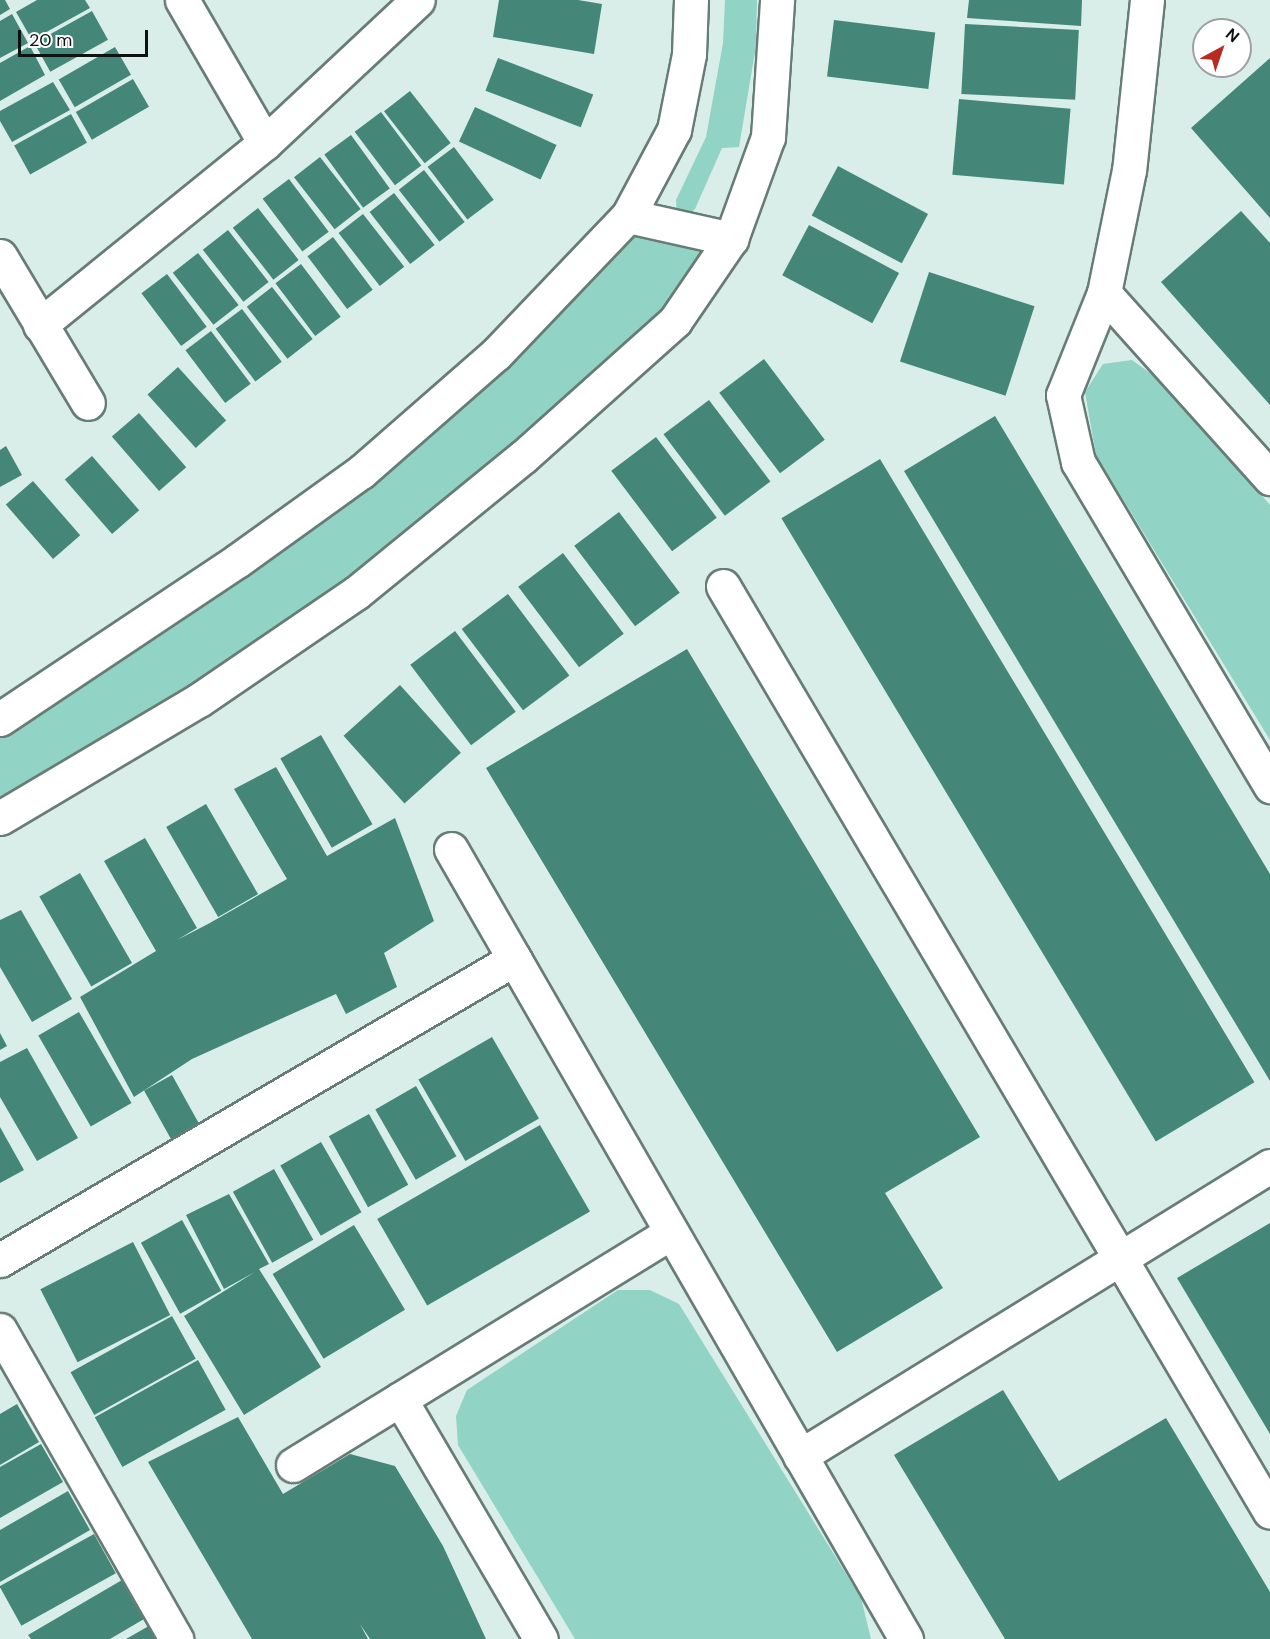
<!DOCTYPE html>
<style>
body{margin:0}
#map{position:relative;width:1270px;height:1639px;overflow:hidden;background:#d9eee9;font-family:"DM Sans",sans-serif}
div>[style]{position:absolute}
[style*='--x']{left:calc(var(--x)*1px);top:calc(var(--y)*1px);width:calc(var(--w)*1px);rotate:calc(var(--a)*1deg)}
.green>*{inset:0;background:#91d3c4}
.building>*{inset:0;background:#448779;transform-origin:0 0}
.roads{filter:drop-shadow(2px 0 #687c77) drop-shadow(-2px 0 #687c77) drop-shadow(0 2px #687c77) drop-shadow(0 -2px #687c77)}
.minor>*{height:33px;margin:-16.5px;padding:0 16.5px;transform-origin:16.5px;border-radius:16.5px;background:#fff}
.tertiary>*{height:33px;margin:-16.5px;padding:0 16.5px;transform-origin:16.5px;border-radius:16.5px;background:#fff}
span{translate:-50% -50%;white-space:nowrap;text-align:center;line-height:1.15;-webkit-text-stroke:5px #fff;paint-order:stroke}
.north{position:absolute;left:1192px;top:18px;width:60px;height:60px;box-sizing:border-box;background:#fff;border:2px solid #9ea1a0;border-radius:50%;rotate:40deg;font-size:16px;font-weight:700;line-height:24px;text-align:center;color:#0c1311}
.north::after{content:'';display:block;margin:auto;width:21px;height:27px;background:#b92b21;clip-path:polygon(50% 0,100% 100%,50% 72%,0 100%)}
.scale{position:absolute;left:18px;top:30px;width:130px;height:27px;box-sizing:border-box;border:3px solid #0c1311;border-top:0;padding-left:8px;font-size:18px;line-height:21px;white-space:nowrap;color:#0c1311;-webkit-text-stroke:4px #fff;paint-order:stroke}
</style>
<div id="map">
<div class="green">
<div style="clip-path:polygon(725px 0,757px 0,756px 46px,739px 147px,722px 148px,695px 209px,685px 218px,677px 217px,676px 200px,706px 137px,723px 43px)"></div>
<div style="clip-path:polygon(628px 216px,731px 239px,675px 321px,474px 497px,0 818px,0 719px,361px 472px)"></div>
<div style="clip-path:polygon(1132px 360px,1164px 383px,1270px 505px,1270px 740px,1096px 455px,1085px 392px,1103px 364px)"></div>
<div style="clip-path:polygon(618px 1290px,650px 1290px,679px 1304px,861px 1598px,871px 1639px,575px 1639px,458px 1445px,456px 1416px,467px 1390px)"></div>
</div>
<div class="building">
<div style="clip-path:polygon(0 0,5px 0,10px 9px,0 15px)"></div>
<div style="clip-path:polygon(37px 0,85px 0,90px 8px,32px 40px,16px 12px)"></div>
<div style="clip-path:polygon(499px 0,578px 0,602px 4px,594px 54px,493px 37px)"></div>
<div style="clip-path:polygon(969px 0,1082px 0,1081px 26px,967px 18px)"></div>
<div style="left:92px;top:11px;width:33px;height:66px;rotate:61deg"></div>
<div style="clip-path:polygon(12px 14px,28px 43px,0 58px,0 21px)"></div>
<div style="left:834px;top:20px;width:102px;height:57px;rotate:7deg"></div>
<div style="left:965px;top:24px;width:114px;height:70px;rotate:3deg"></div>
<div style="clip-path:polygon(30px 46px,45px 75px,0 101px,0 63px)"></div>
<div style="left:115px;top:47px;width:32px;height:65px;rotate:60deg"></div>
<div style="left:498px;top:58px;width:102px;height:35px;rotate:21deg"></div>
<div style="clip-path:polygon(1270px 58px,1270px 218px,1191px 128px)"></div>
<div style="left:133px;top:79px;width:32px;height:66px;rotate:60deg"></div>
<div style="clip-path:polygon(53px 82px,70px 110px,12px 142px,0 121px,0 111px)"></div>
<div style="left:410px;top:91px;width:66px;height:33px;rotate:52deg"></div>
<div style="left:959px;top:99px;width:112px;height:76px;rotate:5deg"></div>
<div style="left:475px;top:107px;width:90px;height:38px;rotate:25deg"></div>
<div style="left:381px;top:112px;width:67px;height:33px;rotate:53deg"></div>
<div style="left:71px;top:114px;width:33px;height:65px;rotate:61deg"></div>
<div style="left:351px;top:135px;width:66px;height:33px;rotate:54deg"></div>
<div style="left:454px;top:147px;width:66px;height:33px;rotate:53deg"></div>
<div style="left:320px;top:157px;width:66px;height:33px;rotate:52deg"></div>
<div style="left:838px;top:166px;width:102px;height:56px;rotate:28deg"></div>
<div style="left:424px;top:170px;width:66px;height:32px;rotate:52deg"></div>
<div style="left:289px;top:179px;width:66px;height:33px;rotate:53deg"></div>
<div style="left:394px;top:193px;width:66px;height:31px;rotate:52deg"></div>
<div style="left:258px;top:208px;width:66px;height:32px;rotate:52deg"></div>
<div style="clip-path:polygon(1241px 211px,1270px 243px,1270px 405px,1161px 282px)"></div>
<div style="left:363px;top:214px;width:67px;height:31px;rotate:52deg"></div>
<div style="left:809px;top:225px;width:102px;height:57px;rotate:28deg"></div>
<div style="left:228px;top:230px;width:66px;height:32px;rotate:52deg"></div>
<div style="left:333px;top:237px;width:66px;height:32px;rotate:53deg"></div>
<div style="left:198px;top:253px;width:66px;height:32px;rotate:52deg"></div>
<div style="left:301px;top:264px;width:66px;height:32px;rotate:53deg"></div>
<div style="left:929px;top:272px;width:111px;height:94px;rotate:18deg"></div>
<div style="left:167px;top:274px;width:66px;height:32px;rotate:53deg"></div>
<div style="left:272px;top:287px;width:66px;height:32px;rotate:52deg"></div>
<div style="left:242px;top:309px;width:66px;height:33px;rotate:53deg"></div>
<div style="left:211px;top:331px;width:66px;height:32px;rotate:53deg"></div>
<div style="left:764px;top:359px;width:101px;height:56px;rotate:53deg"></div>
<div style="left:178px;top:367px;width:72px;height:41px;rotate:48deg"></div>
<div style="left:709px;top:400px;width:102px;height:57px;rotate:53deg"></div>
<div style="left:139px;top:413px;width:72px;height:36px;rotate:49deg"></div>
<div style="clip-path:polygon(995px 416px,1270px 874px,1270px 1081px,904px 471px)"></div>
<div style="left:656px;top:437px;width:101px;height:56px;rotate:53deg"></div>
<div style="clip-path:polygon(6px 446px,22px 475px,0 487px,0 450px)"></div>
<div style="left:92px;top:456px;width:72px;height:36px;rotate:49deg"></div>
<div style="left:880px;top:459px;width:727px;height:115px;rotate:59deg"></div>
<div style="left:33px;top:481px;width:72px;height:36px;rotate:49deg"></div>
<div style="left:619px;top:512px;width:101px;height:56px;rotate:53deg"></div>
<div style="left:563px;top:553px;width:101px;height:56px;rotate:53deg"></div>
<div style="left:508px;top:594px;width:102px;height:58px;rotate:53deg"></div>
<div style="left:455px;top:631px;width:101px;height:56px;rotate:53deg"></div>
<div style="clip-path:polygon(687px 649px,980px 1137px,885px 1193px,943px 1288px,837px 1352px,486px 768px)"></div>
<div style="left:400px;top:685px;width:91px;height:76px;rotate:48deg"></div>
<div style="left:321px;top:735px;width:103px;height:47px;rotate:60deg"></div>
<div style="clip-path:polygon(276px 767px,327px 856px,395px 818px,434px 921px,384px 953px,397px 987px,346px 1014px,336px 994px,192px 1059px,134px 1097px,80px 997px,156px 951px,104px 861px,145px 838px,197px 928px,177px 940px,208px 924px,287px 879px,234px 789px)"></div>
<div style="left:206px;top:804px;width:104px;height:46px;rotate:60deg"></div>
<div style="left:80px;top:873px;width:104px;height:47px;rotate:60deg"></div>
<div style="clip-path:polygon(21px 910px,72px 999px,32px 1022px,0 967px,0 920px)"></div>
<div style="left:79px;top:1012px;width:105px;height:47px;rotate:60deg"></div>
<div style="clip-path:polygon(0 1033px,7px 1046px,0 1050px)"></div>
<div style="left:492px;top:1037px;width:94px;height:85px;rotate:60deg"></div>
<div style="clip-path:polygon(27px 1048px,78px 1138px,37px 1161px,0 1097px,0 1062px)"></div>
<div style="left:172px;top:1075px;width:65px;height:32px;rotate:61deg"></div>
<div style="left:416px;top:1086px;width:81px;height:47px;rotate:60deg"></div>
<div style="left:369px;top:1114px;width:81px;height:46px;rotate:61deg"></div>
<div style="left:540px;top:1125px;width:100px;height:188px;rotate:60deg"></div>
<div style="clip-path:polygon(0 1127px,24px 1170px,0 1183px)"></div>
<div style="left:321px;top:1142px;width:81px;height:47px;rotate:60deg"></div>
<div style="left:274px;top:1169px;width:81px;height:47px;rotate:61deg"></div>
<div style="clip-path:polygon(229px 1194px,269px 1264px,259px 1269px,321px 1367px,244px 1415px,184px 1316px,255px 1272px,224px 1289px,186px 1215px)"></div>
<div style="left:182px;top:1220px;width:81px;height:47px;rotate:61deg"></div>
<div style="clip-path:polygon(1270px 1223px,1270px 1434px,1177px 1278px)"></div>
<div style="left:354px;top:1225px;width:99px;height:95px;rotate:59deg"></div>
<div style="left:133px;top:1242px;width:82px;height:104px;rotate:63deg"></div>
<div style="left:172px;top:1316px;width:49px;height:116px;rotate:61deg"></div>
<div style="left:198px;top:1360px;width:57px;height:118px;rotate:61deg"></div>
<div style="clip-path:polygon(1003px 1390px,1059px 1481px,1166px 1418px,1270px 1592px,1270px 1639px,1005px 1639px,894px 1455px)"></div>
<div style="clip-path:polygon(17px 1404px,39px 1442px,0 1465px,0 1414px)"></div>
<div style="clip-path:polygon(238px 1417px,283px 1494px,350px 1454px,395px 1466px,443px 1546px,486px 1639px,370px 1639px,360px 1624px,368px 1639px,252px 1639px,148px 1462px)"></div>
<div style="clip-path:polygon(41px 1444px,63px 1482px,0 1518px,0 1467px)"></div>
<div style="clip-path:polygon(68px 1491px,90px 1530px,0 1582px,0 1530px)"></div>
<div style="left:94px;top:1534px;width:45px;height:108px;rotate:61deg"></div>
<div style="clip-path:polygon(122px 1580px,144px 1619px,110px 1639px,31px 1639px,28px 1635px)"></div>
<div style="clip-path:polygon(154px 1623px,164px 1639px,126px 1639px)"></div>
</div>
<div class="roads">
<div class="minor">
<div style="--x:182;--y:0;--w:165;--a:59.9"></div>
<div style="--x:1147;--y:0;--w:171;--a:96"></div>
<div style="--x:1129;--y:170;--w:126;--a:101.5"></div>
<div style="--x:1104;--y:293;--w:110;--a:111.9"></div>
<div style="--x:1063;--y:395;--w:69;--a:77.4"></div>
<div style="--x:1078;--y:462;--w:377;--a:59.3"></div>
<div style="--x:0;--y:256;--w:171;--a:59.1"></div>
<div style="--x:1104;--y:293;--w:249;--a:48.1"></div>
<div style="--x:40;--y:325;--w:289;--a:-39"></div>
<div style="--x:265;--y:143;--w:209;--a:-43.1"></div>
<div style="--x:723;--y:586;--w:1075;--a:59.43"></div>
<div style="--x:451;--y:849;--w:912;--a:60.06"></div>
<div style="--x:0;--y:1260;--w:596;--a:-30.35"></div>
<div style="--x:0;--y:1330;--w:356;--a:60.3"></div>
<div style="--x:400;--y:1399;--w:278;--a:59.6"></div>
<div style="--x:800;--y:1456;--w:552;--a:-31.68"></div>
<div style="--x:293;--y:1465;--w:444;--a:-31.6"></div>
</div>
<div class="tertiary">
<div style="--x:628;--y:216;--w:106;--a:12.6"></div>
<div style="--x:0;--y:719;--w:285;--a:-33.7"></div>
<div style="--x:237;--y:561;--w:153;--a:-35.7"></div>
<div style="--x:361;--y:472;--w:179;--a:-41.2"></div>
<div style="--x:496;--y:354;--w:191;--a:-46.3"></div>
<div style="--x:628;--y:216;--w:98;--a:-61.9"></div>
<div style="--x:674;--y:130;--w:77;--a:-78.8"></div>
<div style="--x:689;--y:54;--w:54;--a:-87.9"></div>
<div style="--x:0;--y:818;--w:231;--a:-30.7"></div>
<div style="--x:199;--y:700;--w:190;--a:-34.3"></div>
<div style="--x:356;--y:593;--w:215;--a:-39.2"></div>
<div style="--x:523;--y:457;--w:204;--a:-41.8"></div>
<div style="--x:675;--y:321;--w:99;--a:-55.7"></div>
<div style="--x:731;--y:239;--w:109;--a:-70.1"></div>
<div style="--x:768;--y:137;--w:137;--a:-86.2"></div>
</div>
</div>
<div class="north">N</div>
<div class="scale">20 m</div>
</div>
